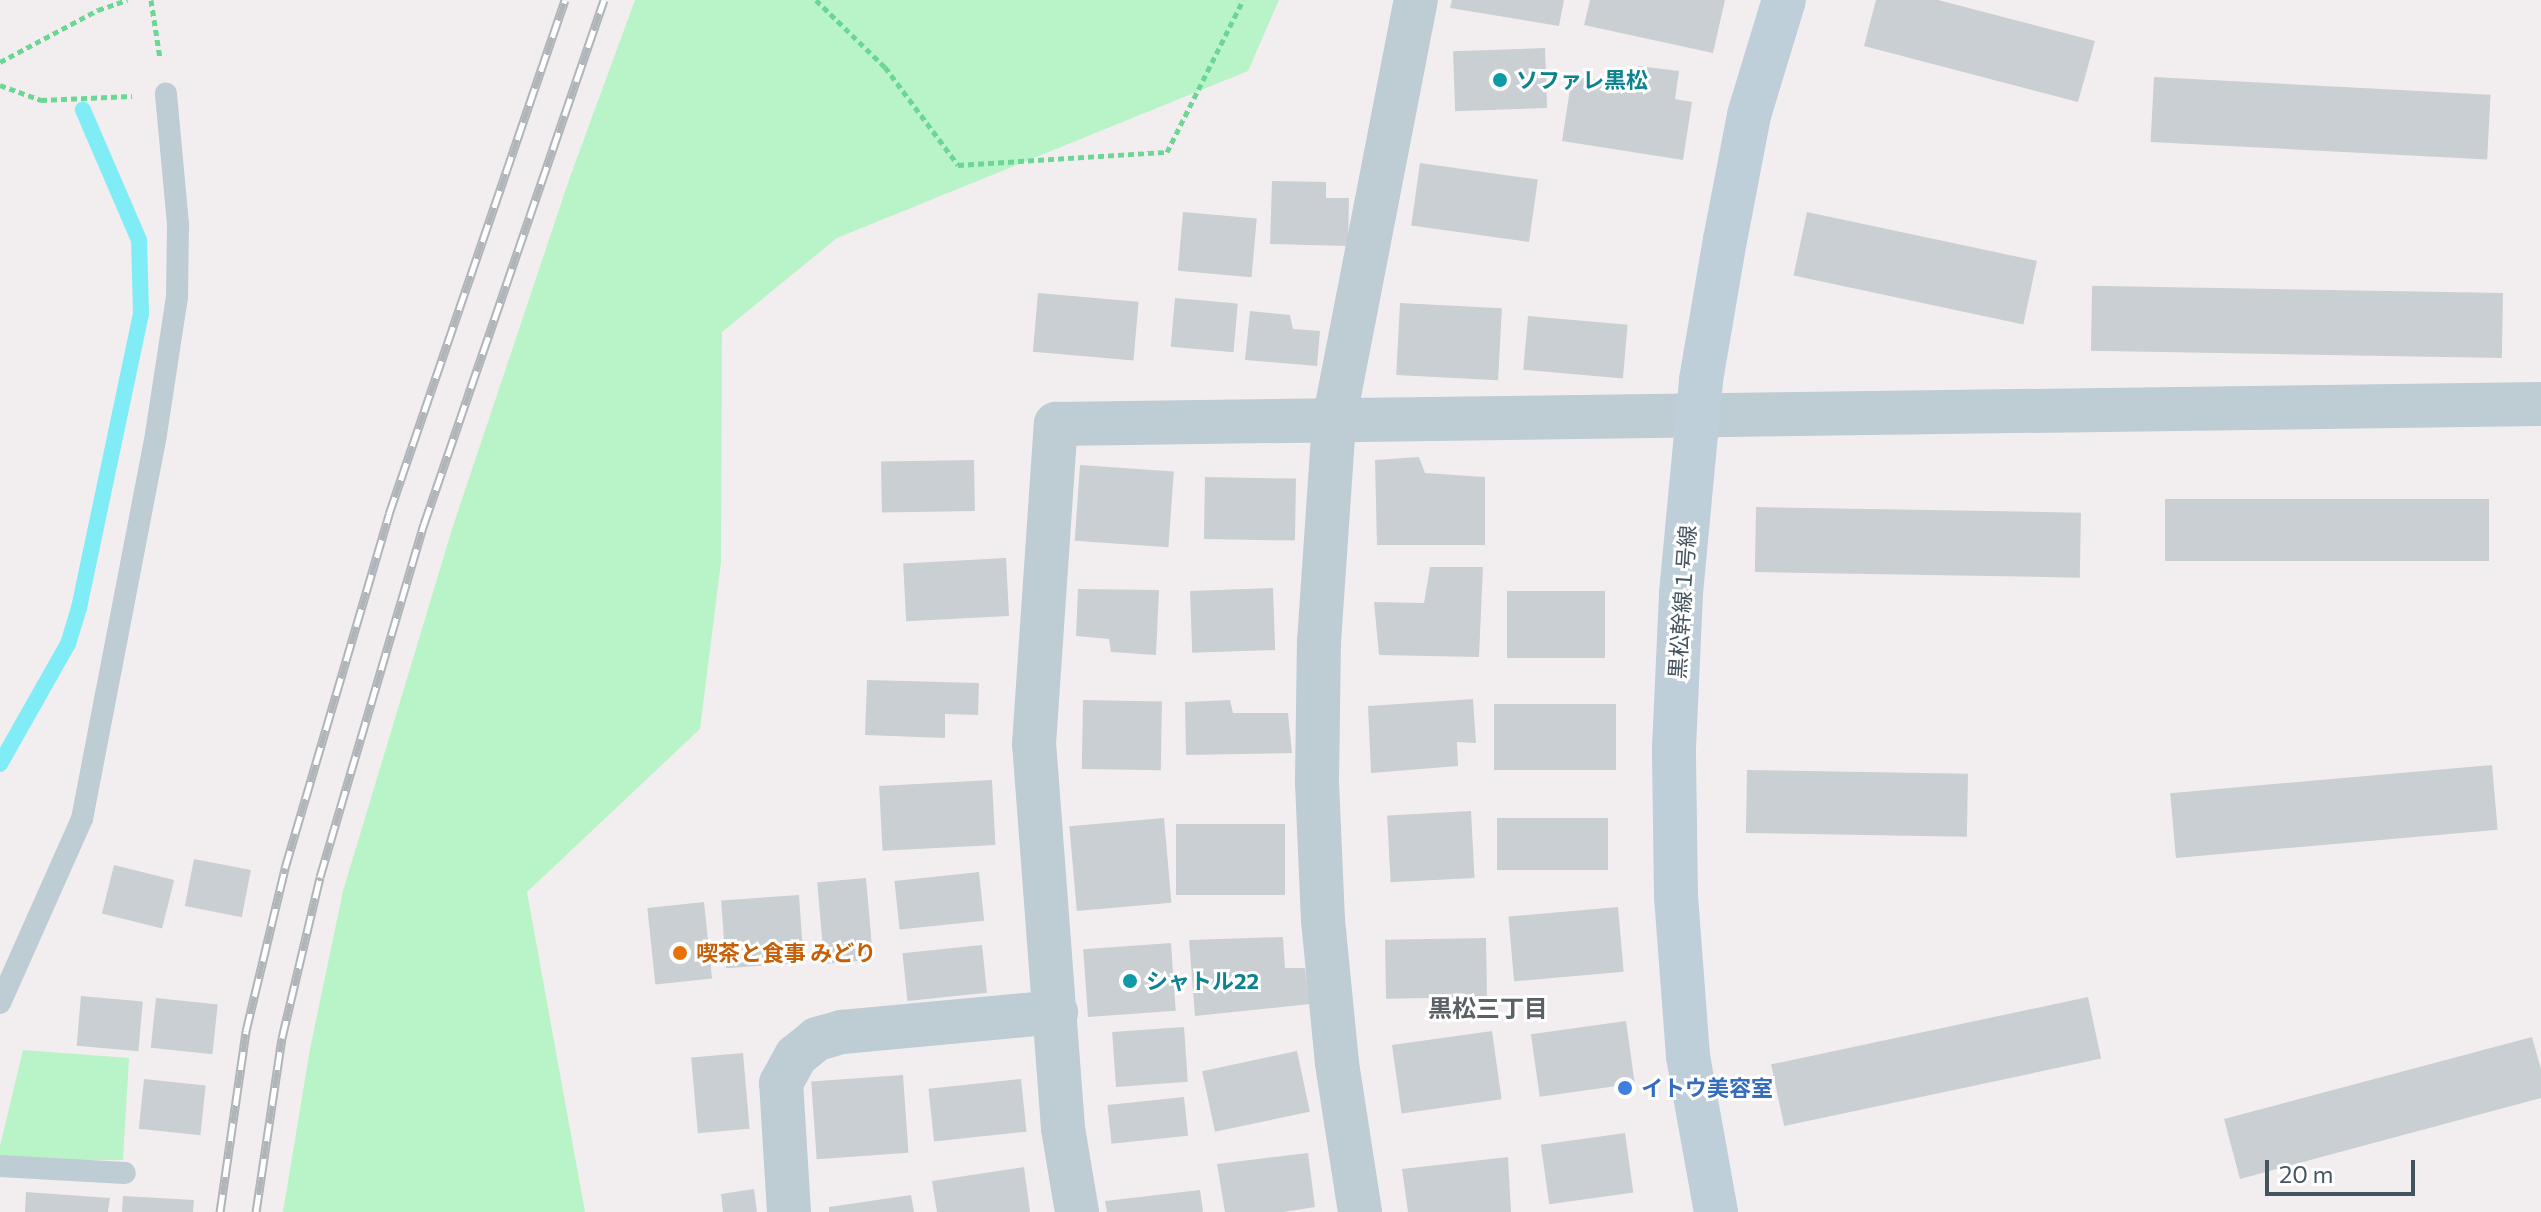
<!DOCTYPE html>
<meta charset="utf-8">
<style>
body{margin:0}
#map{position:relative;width:2541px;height:1212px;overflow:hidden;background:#f2eeef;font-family:Commissioner,"Noto Sans JP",sans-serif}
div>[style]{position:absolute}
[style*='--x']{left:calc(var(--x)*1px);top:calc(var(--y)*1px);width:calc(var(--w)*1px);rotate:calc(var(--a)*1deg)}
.green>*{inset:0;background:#b8f4c8}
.stream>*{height:16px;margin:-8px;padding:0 8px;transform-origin:8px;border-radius:8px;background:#80ecf6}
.building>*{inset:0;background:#cacfd4;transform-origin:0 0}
.path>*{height:5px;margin-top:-2.5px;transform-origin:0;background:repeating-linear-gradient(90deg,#6cd695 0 6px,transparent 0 10px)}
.lane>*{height:22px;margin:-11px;padding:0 11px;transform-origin:11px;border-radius:11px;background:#beccd3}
.street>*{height:44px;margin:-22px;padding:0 22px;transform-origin:22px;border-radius:22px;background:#beccd3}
.secondary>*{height:44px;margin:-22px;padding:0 22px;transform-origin:22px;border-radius:22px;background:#bfcfda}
.rail>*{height:9px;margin-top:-4.5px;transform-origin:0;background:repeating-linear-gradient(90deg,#fff 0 18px,#b0b5ba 0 36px);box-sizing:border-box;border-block:2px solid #b0b5ba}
.dots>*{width:22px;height:22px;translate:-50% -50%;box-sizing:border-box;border:4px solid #fff;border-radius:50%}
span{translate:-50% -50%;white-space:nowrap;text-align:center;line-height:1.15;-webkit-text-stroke:6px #fff;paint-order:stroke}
.culture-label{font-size:22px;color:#0d838f;font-weight:700}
.left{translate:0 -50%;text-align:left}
.street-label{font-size:22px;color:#45555f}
.food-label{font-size:22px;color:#c56008;font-weight:700}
.shop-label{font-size:22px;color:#366cbe;font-weight:700}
.neighbourhood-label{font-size:24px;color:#5a6065;font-weight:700}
.scale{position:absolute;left:2265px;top:1160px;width:150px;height:36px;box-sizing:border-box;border:4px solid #45555f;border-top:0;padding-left:10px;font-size:24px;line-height:28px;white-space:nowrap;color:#45555f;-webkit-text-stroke:6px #fff;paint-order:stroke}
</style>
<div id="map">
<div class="green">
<div style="clip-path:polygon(635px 0,1279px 0,1248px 71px,837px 238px,722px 332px,721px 562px,700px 729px,527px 892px,585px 1212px,283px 1212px,310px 1049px,343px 891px,452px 529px,570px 177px)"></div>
<div style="clip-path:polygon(23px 1050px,129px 1058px,123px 1160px,0 1160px,0 1146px)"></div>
</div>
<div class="stream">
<div style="--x:0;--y:764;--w:138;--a:-60.5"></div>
<div style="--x:68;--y:644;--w:38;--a:-73"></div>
<div style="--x:79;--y:608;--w:300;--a:-78.1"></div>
<div style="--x:141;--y:314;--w:74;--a:-91.5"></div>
<div style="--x:139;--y:240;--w:142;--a:-113.3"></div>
</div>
<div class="building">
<div style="clip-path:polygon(1452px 0,1564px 0,1559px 26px,1450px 8px)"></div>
<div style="clip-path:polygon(1590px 0,1725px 0,1713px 53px,1584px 25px)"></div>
<div style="clip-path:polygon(1876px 0,1938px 0,2095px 41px,2078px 102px,1864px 46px)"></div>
<div style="left:1545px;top:48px;width:60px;height:92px;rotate:88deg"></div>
<div style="clip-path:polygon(1638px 66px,1679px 71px,1675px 99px,1692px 102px,1683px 160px,1562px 141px,1572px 76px,1635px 86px)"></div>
<div style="left:2154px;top:77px;width:337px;height:65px;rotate:3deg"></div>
<div style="left:1420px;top:163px;width:119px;height:63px;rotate:8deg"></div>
<div style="clip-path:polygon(1272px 181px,1326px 182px,1326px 198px,1349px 198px,1348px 246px,1270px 244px)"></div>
<div style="left:1183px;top:212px;width:74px;height:59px;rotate:5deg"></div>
<div style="left:1807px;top:212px;width:235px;height:65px;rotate:12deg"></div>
<div style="left:1038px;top:293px;width:101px;height:59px;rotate:5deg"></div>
<div style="left:2503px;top:293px;width:65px;height:411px;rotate:91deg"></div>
<div style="left:1175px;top:298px;width:63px;height:49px;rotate:5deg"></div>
<div style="left:1400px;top:303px;width:102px;height:72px;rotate:3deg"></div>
<div style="clip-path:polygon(1250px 311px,1290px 315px,1293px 329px,1320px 331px,1317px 366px,1245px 360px)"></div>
<div style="left:1528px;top:316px;width:100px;height:54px;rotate:5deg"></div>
<div style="clip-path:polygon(1419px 457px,1425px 473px,1485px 477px,1485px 545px,1377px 545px,1375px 460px)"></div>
<div style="left:974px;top:460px;width:51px;height:93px;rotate:89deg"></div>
<div style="left:1080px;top:465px;width:94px;height:76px;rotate:4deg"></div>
<div style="left:1205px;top:477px;width:91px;height:62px;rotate:1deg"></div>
<div style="left:2165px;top:499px;width:324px;height:62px"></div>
<div style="left:1756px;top:507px;width:325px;height:65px;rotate:1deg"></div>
<div style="left:1006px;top:558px;width:58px;height:103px;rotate:87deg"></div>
<div style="clip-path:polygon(1430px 567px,1483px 567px,1479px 657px,1379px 655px,1374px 602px,1424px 603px)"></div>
<div style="left:1273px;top:588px;width:62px;height:83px;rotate:88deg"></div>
<div style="clip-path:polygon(1078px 589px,1159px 590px,1156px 655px,1111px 652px,1109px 639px,1076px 636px)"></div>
<div style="left:1605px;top:591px;width:67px;height:98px;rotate:90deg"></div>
<div style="clip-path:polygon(867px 680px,979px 683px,978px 715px,945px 714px,945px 738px,865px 735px)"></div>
<div style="clip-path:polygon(1473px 699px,1476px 743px,1457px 742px,1458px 766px,1371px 773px,1368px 706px)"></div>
<div style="left:1083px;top:700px;width:79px;height:69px;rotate:1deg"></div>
<div style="clip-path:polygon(1230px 700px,1233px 713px,1288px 713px,1292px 753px,1186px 755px,1185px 702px)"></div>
<div style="left:1494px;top:704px;width:122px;height:66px"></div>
<div style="left:2492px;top:765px;width:65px;height:323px;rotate:85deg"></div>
<div style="left:1747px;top:770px;width:221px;height:63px;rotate:1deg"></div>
<div style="left:992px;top:780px;width:65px;height:113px;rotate:87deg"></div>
<div style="left:1471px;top:811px;width:67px;height:84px;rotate:87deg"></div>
<div style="left:1164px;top:818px;width:85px;height:95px;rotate:85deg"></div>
<div style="left:1608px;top:818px;width:52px;height:111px;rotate:90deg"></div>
<div style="left:1285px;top:824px;width:71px;height:109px;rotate:90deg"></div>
<div style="left:194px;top:859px;width:58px;height:48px;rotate:11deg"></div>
<div style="left:114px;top:865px;width:62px;height:50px;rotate:14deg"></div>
<div style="left:979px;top:872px;width:49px;height:85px;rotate:84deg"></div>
<div style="left:866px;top:878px;width:82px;height:49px;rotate:85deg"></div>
<div style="left:799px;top:895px;width:68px;height:78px;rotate:86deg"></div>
<div style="left:704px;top:902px;width:77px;height:57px;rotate:84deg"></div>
<div style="left:1618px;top:907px;width:65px;height:110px;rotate:85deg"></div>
<div style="clip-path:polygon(1283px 937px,1285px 968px,1305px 968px,1310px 1004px,1195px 1016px,1189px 940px)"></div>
<div style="left:1486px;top:938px;width:59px;height:101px;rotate:89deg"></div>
<div style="left:1171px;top:943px;width:68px;height:88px;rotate:86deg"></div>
<div style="left:982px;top:945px;width:48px;height:80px;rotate:84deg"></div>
<div style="left:81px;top:996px;width:62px;height:50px;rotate:5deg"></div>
<div style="left:2088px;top:997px;width:63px;height:324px;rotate:78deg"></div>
<div style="left:156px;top:998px;width:62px;height:50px;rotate:6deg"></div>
<div style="left:1626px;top:1021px;width:63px;height:96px;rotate:82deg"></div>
<div style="left:1184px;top:1027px;width:55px;height:72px;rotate:86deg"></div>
<div style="left:1492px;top:1031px;width:69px;height:101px;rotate:82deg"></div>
<div style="clip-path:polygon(2532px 1037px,2541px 1069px,2541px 1098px,2240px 1179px,2224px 1119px)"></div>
<div style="left:1297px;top:1051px;width:62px;height:97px;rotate:78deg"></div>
<div style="left:743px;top:1053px;width:76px;height:52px;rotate:85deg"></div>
<div style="left:903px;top:1075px;width:78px;height:92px;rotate:86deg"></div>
<div style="left:144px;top:1079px;width:62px;height:50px;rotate:6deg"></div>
<div style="left:1021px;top:1079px;width:53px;height:93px;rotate:84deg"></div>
<div style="left:1184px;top:1097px;width:39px;height:77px;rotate:84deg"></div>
<div style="left:1625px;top:1133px;width:60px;height:85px;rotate:82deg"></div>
<div style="clip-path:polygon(1308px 1153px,1315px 1207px,1284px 1212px,1225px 1212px,1217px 1164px)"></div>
<div style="clip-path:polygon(1508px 1157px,1511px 1212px,1408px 1212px,1402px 1169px)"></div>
<div style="clip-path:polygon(1024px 1167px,1030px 1212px,937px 1212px,932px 1181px)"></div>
<div style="clip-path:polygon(754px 1189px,757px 1212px,723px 1212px,721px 1194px)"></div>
<div style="clip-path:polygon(1200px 1190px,1203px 1212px,1107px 1212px,1105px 1201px)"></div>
<div style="clip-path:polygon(26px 1192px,110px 1198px,108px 1212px,25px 1212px)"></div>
<div style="clip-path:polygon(911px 1195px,914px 1212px,829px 1212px,829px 1207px)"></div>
<div style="clip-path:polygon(123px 1196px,194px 1200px,193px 1212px,122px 1212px)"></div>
</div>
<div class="path">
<div style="--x:151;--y:0;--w:59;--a:81.2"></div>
<div style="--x:816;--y:0;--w:96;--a:44.2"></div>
<div style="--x:885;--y:67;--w:122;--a:53.3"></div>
<div style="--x:958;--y:165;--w:209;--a:-3.6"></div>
<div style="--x:1167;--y:152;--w:170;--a:-63.4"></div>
<div style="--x:0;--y:62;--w:111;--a:-28"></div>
<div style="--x:98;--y:10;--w:31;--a:-19"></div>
<div style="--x:0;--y:85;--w:44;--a:20.1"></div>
<div style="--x:41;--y:100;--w:91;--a:-2.5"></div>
</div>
<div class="lane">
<div style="--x:0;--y:1003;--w:201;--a:-66"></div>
<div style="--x:82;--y:819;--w:392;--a:-79.1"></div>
<div style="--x:156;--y:434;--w:139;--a:-81.3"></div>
<div style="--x:177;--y:297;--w:73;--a:-89.2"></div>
<div style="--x:178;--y:224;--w:131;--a:-95.3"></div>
<div style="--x:0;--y:1166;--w:125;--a:3.2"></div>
</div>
<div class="street">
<div style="--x:789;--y:1212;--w:129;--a:-93.5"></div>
<div style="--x:781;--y:1083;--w:31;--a:-61"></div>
<div style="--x:796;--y:1056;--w:27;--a:-39"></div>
<div style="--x:817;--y:1039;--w:26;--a:-16"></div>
<div style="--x:842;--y:1032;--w:215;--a:-5.3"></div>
<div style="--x:1077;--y:1212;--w:85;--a:-99.5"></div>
<div style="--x:1063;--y:1128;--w:385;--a:-94.3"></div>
<div style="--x:1034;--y:744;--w:321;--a:-86.1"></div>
<div style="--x:1056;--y:424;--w:1485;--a:-0.77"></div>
<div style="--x:1360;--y:1212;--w:151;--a:-98.8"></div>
<div style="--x:1337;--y:1063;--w:144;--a:-95.6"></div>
<div style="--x:1323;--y:920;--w:138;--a:-92.5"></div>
<div style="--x:1317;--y:782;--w:140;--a:-89.2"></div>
<div style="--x:1319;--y:642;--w:222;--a:-86.1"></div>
<div style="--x:1334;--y:421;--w:429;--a:-79"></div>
</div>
<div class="secondary">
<div style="--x:1716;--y:1212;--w:158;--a:-100.2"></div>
<div style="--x:1688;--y:1056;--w:159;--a:-94.3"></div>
<div style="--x:1676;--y:897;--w:149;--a:-90.8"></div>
<div style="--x:1674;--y:748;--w:155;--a:-87.4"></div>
<div style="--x:1681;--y:593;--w:214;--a:-84.6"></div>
<div style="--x:1701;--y:380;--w:142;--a:-80.3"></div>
<div style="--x:1725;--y:240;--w:127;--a:-79.1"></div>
<div style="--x:1749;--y:115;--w:120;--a:-73.1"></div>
</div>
<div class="rail">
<div style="--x:220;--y:1212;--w:183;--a:-81.8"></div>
<div style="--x:246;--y:1031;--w:168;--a:-76.5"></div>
<div style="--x:285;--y:868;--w:369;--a:-73.6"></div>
<div style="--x:389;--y:514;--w:543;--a:-71.1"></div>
<div style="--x:256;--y:1212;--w:176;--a:-81.5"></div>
<div style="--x:282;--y:1038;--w:165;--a:-76.7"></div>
<div style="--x:320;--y:877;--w:368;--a:-73.6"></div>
<div style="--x:424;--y:524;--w:554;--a:-71.04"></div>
</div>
<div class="dots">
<div style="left:1500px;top:80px;background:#0f9aa8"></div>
<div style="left:680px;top:953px;background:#e8710a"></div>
<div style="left:1130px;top:981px;background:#0f9aa8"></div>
<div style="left:1625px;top:1088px;background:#3f7fe0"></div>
</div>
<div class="culture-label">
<span class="left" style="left:1516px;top:80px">ソファレ黒松</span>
<span class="left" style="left:1146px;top:981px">シャトル22</span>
</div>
<div class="street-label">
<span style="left:1682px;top:602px;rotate:-86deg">黒松幹線１号線</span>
</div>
<div class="food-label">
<span class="left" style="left:696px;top:953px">喫茶と食事 みどり</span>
</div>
<div class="shop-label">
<span class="left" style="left:1641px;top:1088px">イトウ美容室</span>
</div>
<div class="neighbourhood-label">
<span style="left:1488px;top:1008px">黒松三丁目</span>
</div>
<div class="scale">20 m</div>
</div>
